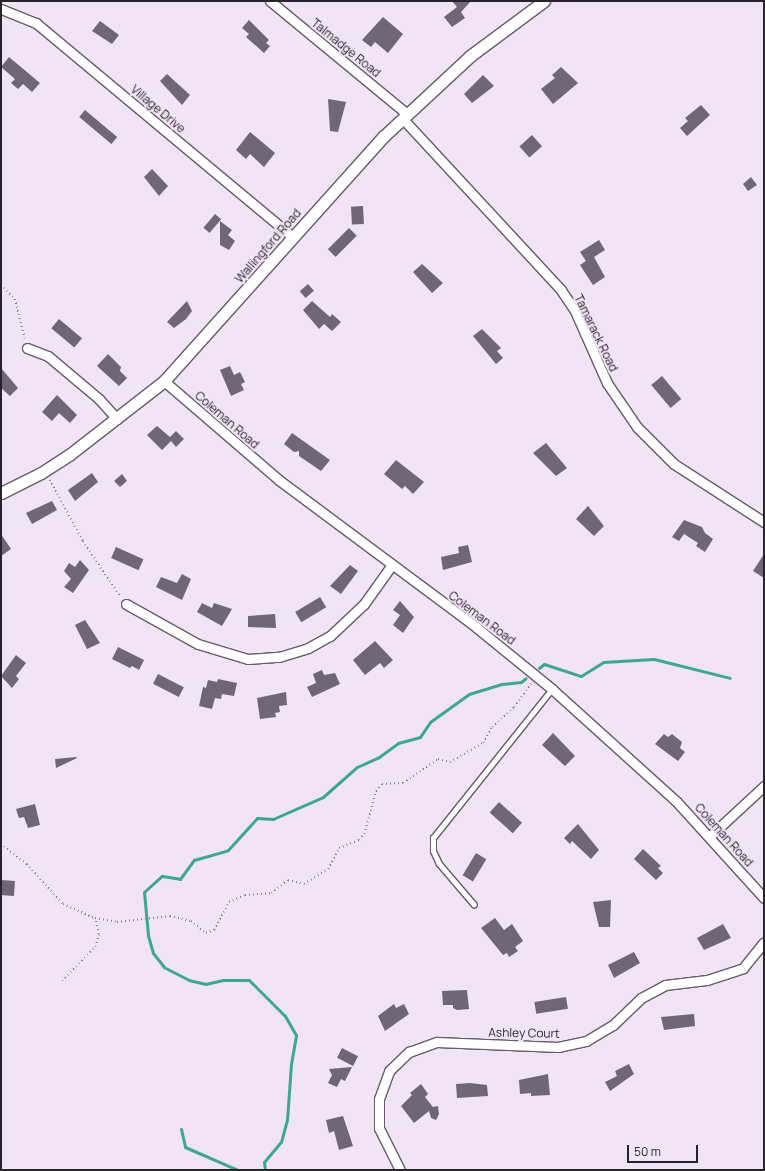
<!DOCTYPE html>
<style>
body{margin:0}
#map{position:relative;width:765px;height:1171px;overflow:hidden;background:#f1e4f5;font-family:Manrope,sans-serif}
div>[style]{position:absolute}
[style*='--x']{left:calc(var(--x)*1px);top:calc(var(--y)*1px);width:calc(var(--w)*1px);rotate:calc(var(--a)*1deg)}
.stream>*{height:3px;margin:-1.5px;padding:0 1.5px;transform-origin:1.5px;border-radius:1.5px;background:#3fa790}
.building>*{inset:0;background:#716675;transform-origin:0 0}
.path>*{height:1.5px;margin-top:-0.75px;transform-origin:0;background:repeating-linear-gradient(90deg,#8b828e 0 1px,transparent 0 4px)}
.roads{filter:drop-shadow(1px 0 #675b6a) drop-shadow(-1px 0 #675b6a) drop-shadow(0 1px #675b6a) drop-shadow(0 -1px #675b6a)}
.service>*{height:4.5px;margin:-2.25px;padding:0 2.25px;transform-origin:2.25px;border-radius:2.25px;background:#fff}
.minor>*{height:9px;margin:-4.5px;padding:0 4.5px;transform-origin:4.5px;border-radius:4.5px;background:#fff}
.tertiary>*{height:11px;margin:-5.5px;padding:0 5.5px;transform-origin:5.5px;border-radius:5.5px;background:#fff}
span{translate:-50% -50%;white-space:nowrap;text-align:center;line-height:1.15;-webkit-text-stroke:4px #f1e4f5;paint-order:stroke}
.street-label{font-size:12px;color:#29242b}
.frame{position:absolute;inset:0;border:2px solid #29242b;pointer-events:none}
.scale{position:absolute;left:627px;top:1145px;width:71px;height:18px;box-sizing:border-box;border:2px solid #29242b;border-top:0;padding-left:5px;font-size:12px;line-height:14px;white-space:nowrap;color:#29242b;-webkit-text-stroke:3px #f1e4f5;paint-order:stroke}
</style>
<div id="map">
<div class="stream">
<div style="--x:539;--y:668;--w:6;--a:-39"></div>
<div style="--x:544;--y:664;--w:39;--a:18"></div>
<div style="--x:581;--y:676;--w:26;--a:-32"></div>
<div style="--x:603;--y:662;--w:51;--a:-3.4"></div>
<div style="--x:654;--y:659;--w:78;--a:14"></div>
<div style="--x:181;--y:1129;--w:18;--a:77"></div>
<div style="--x:185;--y:1147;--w:58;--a:23.5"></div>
<div style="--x:265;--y:1170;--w:8;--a:-97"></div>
<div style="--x:264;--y:1162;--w:26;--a:-50"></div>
<div style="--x:281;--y:1142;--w:23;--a:-75"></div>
<div style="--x:287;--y:1120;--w:56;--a:-85.9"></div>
<div style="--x:291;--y:1064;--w:29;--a:-80"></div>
<div style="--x:296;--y:1035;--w:22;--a:-120"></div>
<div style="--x:285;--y:1016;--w:51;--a:-135"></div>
<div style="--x:249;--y:980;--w:26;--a:180"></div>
<div style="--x:223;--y:980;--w:17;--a:167"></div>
<div style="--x:206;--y:984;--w:17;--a:-167"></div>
<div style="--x:189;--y:980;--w:28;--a:-153"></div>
<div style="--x:164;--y:967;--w:18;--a:-128"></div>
<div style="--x:153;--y:953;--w:19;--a:-106"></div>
<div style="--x:148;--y:935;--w:43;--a:-95.3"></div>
<div style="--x:144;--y:892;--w:24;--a:-42"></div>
<div style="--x:162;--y:876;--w:18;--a:9"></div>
<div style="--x:180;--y:879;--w:24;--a:-54"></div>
<div style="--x:194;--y:860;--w:35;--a:-16"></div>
<div style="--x:228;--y:850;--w:43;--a:-47.8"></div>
<div style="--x:257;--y:818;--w:16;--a:4"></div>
<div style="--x:273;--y:819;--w:55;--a:-23.7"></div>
<div style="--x:323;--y:797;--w:45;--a:-41.4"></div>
<div style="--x:357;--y:767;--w:24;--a:-24"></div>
<div style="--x:379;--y:757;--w:24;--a:-36"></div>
<div style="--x:398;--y:743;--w:23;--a:-15"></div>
<div style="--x:420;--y:737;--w:18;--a:-56"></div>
<div style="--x:430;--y:722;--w:48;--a:-35.7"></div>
<div style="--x:469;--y:694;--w:34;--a:-17"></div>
<div style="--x:502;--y:684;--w:19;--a:-6"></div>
<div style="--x:521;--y:682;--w:6;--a:-39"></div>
</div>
<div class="building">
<div style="clip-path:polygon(452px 1px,471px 1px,461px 12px,465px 18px,452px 27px,444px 17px,457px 7px)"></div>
<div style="clip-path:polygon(383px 17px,403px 34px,388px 53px,375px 42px,371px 47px,362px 40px)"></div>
<div style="clip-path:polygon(249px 20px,269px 40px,266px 43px,270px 46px,264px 53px,246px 37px,249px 34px,242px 28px)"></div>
<div style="clip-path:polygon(100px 21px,119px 35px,112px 44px,92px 31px)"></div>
<div style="clip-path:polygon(9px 57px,40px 83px,32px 92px,23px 84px,18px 89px,11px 83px,15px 79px,1px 67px)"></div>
<div style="clip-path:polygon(561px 67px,578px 83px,553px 104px,541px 89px,555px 78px,552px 75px)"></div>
<div style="clip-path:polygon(167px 74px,190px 95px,182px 105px,160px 81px)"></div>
<div style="clip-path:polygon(483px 75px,494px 86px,472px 103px,464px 94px)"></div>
<div style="clip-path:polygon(328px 99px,346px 102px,338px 132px,330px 131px)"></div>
<div style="clip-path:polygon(701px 105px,710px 115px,687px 136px,680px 128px,688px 121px,685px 118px)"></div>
<div style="left:85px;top:110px;width:42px;height:9px;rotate:40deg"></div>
<div style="clip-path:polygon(250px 132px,275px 153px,264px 167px,250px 154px,246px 159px,236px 150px)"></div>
<div style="left:532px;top:135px;width:15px;height:17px;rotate:48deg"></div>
<div style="clip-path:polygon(152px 169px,168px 186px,159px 196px,144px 177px)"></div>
<div style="clip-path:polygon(751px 177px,757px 185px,748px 191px,743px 184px)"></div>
<div style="left:363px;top:206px;width:18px;height:12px;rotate:87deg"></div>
<div style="left:215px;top:214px;width:8px;height:18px;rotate:40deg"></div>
<div style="clip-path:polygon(220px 221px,232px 230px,228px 235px,235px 241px,229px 250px,220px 245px)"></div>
<div style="left:349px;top:228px;width:11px;height:30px;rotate:45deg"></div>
<div style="clip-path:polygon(599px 240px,605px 250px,594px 257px,605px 277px,593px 285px,580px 265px,586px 261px,580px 252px)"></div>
<div style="clip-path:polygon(422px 264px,443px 283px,432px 293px,413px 272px)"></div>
<div style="left:308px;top:284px;width:9px;height:11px;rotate:49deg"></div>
<div style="clip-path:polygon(187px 301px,192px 311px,186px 319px,174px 328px,167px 322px)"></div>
<div style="clip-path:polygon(312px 301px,330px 317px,332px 314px,341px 322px,332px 331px,324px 324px,319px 329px,303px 310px)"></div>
<div style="left:59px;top:319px;width:30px;height:12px;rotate:40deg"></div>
<div style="clip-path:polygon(482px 329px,501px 348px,497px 351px,503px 358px,496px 364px,473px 336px)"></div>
<div style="clip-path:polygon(108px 354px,121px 367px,120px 371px,127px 378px,119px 386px,97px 366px)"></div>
<div style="clip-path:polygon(230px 366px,234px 375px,240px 372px,245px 382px,241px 384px,244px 390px,231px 396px,220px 370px)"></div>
<div style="clip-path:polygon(1px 368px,18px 388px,10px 396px,1px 388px)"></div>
<div style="left:662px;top:376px;width:30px;height:14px;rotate:50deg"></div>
<div style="clip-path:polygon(57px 395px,77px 415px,70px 423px,59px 413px,52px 421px,42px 412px)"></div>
<div style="clip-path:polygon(157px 426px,170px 437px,176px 431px,184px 439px,176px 447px,171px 441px,162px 450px,147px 435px)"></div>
<div style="clip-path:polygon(292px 433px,330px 460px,321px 471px,299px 456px,299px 451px,294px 452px,284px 444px)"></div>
<div style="clip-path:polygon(546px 443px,567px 468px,556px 476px,533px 453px)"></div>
<div style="clip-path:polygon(396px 460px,424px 482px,413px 494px,405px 486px,402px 489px,384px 474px)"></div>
<div style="clip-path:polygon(92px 473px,98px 482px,75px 501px,68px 490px)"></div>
<div style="clip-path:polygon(122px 474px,127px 481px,120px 487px,114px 481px)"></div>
<div style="clip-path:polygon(52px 501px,57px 510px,32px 524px,26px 513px)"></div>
<div style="clip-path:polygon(588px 506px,604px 526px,594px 536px,576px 519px)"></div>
<div style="clip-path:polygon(684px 520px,702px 527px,705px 533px,713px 539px,705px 552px,696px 546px,698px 543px,684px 534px,679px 541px,672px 537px)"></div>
<div style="clip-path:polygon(1px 534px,11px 549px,1px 556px)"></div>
<div style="clip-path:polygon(468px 545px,472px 562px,443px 570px,441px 557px,459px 553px,458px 547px)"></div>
<div style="left:116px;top:547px;width:30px;height:12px;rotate:24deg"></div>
<div style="clip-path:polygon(764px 554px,764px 578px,753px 571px)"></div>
<div style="clip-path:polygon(80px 560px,89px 570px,73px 593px,64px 587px,71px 579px,64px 571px,69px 563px,75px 567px)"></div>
<div style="clip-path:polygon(350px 565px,358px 571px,341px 594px,330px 586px)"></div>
<div style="clip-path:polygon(182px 574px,191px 579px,182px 600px,156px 587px,161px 577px,177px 583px)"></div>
<div style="left:320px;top:597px;width:12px;height:29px;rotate:59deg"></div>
<div style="clip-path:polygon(400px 601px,414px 617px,403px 633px,393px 625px,400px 615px,393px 610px)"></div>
<div style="clip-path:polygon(202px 603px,212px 608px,214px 603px,232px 609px,222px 626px,197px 612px)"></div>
<div style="clip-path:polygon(275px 614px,276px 628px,248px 627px,248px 616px)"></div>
<div style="clip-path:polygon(85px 620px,100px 643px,87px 649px,75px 625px)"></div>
<div style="clip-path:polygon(375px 641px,393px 660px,384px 668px,380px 663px,365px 675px,353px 660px)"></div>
<div style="clip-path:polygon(118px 647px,144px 660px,139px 670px,132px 666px,130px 668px,112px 659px)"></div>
<div style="clip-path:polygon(16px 655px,26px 663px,16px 676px,19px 679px,12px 688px,1px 676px)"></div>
<div style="clip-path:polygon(322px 670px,324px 675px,335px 673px,340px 684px,312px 697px,307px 687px,316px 683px,313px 674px)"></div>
<div style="left:158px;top:674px;width:29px;height:11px;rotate:27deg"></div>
<div style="clip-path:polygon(218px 679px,237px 683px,234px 696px,222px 694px,221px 699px,215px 698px,212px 709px,199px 706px,203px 687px,206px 688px,208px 680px,217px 682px)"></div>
<div style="clip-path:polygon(286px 692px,287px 705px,279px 706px,280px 712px,275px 713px,276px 717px,260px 719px,257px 698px)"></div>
<div style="clip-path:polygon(553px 733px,575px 756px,565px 766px,542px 745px)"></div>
<div style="clip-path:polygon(664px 734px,668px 737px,672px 734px,682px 742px,680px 748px,685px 752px,678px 761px,655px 744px)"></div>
<div style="clip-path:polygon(76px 757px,77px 758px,56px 768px,55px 759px)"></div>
<div style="left:499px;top:802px;width:31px;height:14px;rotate:42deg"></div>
<div style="clip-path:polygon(35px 804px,40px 825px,28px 828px,24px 817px,19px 818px,16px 809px)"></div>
<div style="clip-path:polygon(578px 824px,599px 850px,591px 859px,572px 841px,570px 844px,564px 838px)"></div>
<div style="clip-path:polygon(643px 849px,661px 866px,658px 868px,663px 873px,656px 880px,634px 859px)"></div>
<div style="left:476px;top:853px;width:12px;height:26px;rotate:31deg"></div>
<div style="left:1px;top:880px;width:14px;height:15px;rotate:4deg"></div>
<div style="clip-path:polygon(611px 900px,610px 927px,599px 927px,593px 902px)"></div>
<div style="clip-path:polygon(495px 918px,504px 930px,512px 924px,523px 941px,515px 947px,518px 951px,509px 957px,507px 953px,503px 955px,481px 928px)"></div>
<div style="clip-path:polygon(723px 924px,731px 938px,704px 950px,697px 938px)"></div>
<div style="clip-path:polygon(634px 952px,640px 963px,614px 978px,608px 965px)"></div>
<div style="clip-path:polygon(467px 990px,469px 1009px,457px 1010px,453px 1008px,453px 1005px,443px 1005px,442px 991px)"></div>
<div style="left:566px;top:997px;width:12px;height:32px;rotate:81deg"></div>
<div style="clip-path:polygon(394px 1004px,396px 1008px,404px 1004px,409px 1014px,385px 1031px,378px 1016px)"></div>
<div style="clip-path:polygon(694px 1014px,695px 1026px,664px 1030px,661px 1017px)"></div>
<div style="left:342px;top:1048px;width:18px;height:11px;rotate:27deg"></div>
<div style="clip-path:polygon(629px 1064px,634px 1074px,610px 1091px,605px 1082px,617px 1076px,615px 1071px)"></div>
<div style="clip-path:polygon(352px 1067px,345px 1081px,341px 1079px,337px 1087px,328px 1083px,332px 1075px,329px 1069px)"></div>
<div style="clip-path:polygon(548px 1074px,550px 1095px,531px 1096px,531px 1093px,520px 1094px,519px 1080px)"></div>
<div style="clip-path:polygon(470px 1083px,487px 1085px,488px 1096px,457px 1098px,456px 1084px)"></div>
<div style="clip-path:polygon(421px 1084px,428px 1094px,425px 1097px,433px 1107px,438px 1106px,439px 1114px,436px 1120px,431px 1118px,429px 1111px,414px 1123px,401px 1106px,412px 1095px,410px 1093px)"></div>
<div style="clip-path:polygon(343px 1116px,353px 1146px,339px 1150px,334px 1131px,329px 1133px,326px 1120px)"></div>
</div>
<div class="path">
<div style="--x:1;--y:285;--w:20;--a:45"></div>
<div style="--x:15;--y:299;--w:41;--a:76"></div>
<div style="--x:50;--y:480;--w:69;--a:61.6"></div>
<div style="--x:83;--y:541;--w:66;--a:56.1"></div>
<div style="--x:1;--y:844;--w:33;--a:38"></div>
<div style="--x:27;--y:864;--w:54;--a:48"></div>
<div style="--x:63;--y:904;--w:35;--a:24"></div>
<div style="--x:95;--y:918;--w:22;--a:10"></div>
<div style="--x:117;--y:922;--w:53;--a:-6.5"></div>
<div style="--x:170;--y:916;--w:22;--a:13"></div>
<div style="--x:191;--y:921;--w:19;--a:39"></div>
<div style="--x:206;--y:933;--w:9;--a:-21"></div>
<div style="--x:214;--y:930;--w:32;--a:-62"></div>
<div style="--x:229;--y:902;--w:17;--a:-24"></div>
<div style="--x:245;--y:895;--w:26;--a:-4"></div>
<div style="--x:271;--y:893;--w:21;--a:-37"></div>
<div style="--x:288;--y:880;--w:16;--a:14"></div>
<div style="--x:304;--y:884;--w:28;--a:-32"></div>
<div style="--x:328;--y:869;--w:24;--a:-62"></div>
<div style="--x:339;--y:848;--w:22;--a:-22"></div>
<div style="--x:359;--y:840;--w:8;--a:-50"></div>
<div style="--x:364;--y:834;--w:45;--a:-74.4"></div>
<div style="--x:376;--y:791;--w:9;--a:-49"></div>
<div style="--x:382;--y:784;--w:21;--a:-3"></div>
<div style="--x:403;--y:783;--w:42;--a:-34.4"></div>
<div style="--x:438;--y:759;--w:12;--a:14"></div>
<div style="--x:450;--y:762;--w:38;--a:-30"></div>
<div style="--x:483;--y:743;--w:18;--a:-61"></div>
<div style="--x:492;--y:727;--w:30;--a:-42"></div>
<div style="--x:514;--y:707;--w:29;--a:-54"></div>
<div style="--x:62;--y:981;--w:47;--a:-45.9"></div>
<div style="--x:95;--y:947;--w:14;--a:-73"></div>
<div style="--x:99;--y:934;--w:16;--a:-104"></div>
</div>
<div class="roads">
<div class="service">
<div style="--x:474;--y:905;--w:54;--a:-130.5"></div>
<div style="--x:439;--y:864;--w:14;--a:-115"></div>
<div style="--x:433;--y:851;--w:13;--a:-90"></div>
<div style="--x:433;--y:838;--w:191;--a:-51.4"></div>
</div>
<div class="minor">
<div style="--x:270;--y:1;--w:178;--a:39.5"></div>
<div style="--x:1;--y:9;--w:38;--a:22"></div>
<div style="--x:36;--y:23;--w:334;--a:39.8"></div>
<div style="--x:402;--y:118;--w:234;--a:47.2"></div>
<div style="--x:561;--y:290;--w:25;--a:56"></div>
<div style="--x:575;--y:311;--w:79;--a:66"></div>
<div style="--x:607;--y:383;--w:53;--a:55.7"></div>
<div style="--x:637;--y:427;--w:52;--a:45"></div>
<div style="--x:674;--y:464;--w:107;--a:32.8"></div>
<div style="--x:27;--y:348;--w:22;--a:21"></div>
<div style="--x:48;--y:356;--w:67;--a:40.1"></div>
<div style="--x:99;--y:399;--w:27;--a:48"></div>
<div style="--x:164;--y:381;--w:152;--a:40.7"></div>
<div style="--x:279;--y:480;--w:246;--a:36.7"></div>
<div style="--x:476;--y:627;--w:98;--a:39.2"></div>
<div style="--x:552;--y:689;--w:167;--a:42.1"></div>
<div style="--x:676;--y:801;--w:131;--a:47.8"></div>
<div style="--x:126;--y:604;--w:82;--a:29.1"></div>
<div style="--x:198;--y:644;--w:52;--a:16.7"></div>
<div style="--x:248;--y:659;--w:31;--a:-4"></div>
<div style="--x:279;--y:657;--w:30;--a:-17"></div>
<div style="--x:308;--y:648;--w:25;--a:-29"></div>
<div style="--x:330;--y:636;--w:47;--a:-43.3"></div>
<div style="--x:364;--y:604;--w:47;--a:-54.6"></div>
<div style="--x:710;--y:836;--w:74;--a:-42.8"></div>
<div style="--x:400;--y:1170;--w:47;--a:-116.6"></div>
<div style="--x:379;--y:1128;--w:29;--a:-90"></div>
<div style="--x:379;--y:1099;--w:30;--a:-70"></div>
<div style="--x:389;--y:1071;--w:28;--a:-44"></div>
<div style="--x:409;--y:1052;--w:30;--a:-20"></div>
<div style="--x:437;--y:1042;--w:121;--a:2.4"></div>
<div style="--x:558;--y:1047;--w:29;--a:-12"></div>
<div style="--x:586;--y:1041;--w:31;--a:-31"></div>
<div style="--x:613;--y:1025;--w:39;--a:-44"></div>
<div style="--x:641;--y:998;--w:27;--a:-28"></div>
<div style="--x:665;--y:985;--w:42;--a:-6.8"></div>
<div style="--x:707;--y:980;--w:38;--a:-18"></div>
<div style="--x:743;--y:968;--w:33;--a:-51"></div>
</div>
<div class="tertiary">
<div style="--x:1;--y:493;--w:45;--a:-26.6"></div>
<div style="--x:41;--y:473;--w:33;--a:-33"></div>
<div style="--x:69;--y:455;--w:120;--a:-37.9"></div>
<div style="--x:164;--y:381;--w:329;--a:-48.1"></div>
<div style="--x:384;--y:136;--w:117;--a:-42.9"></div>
<div style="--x:470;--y:56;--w:92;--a:-36.6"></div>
</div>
</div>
<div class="street-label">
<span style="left:346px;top:48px;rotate:39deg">Talmadge Road</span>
<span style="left:158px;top:109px;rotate:40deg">Village Drive</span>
<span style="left:268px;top:246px;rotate:-49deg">Wallingford Road</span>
<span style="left:596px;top:333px;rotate:64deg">Tamarack Road</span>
<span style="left:227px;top:420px;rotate:41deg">Coleman Road</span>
<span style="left:482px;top:618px;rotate:37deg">Coleman Road</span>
<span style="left:724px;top:835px;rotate:48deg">Coleman Road</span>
<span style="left:524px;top:1033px;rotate:1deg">Ashley Court</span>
</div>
<div class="frame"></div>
<div class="scale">50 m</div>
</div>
